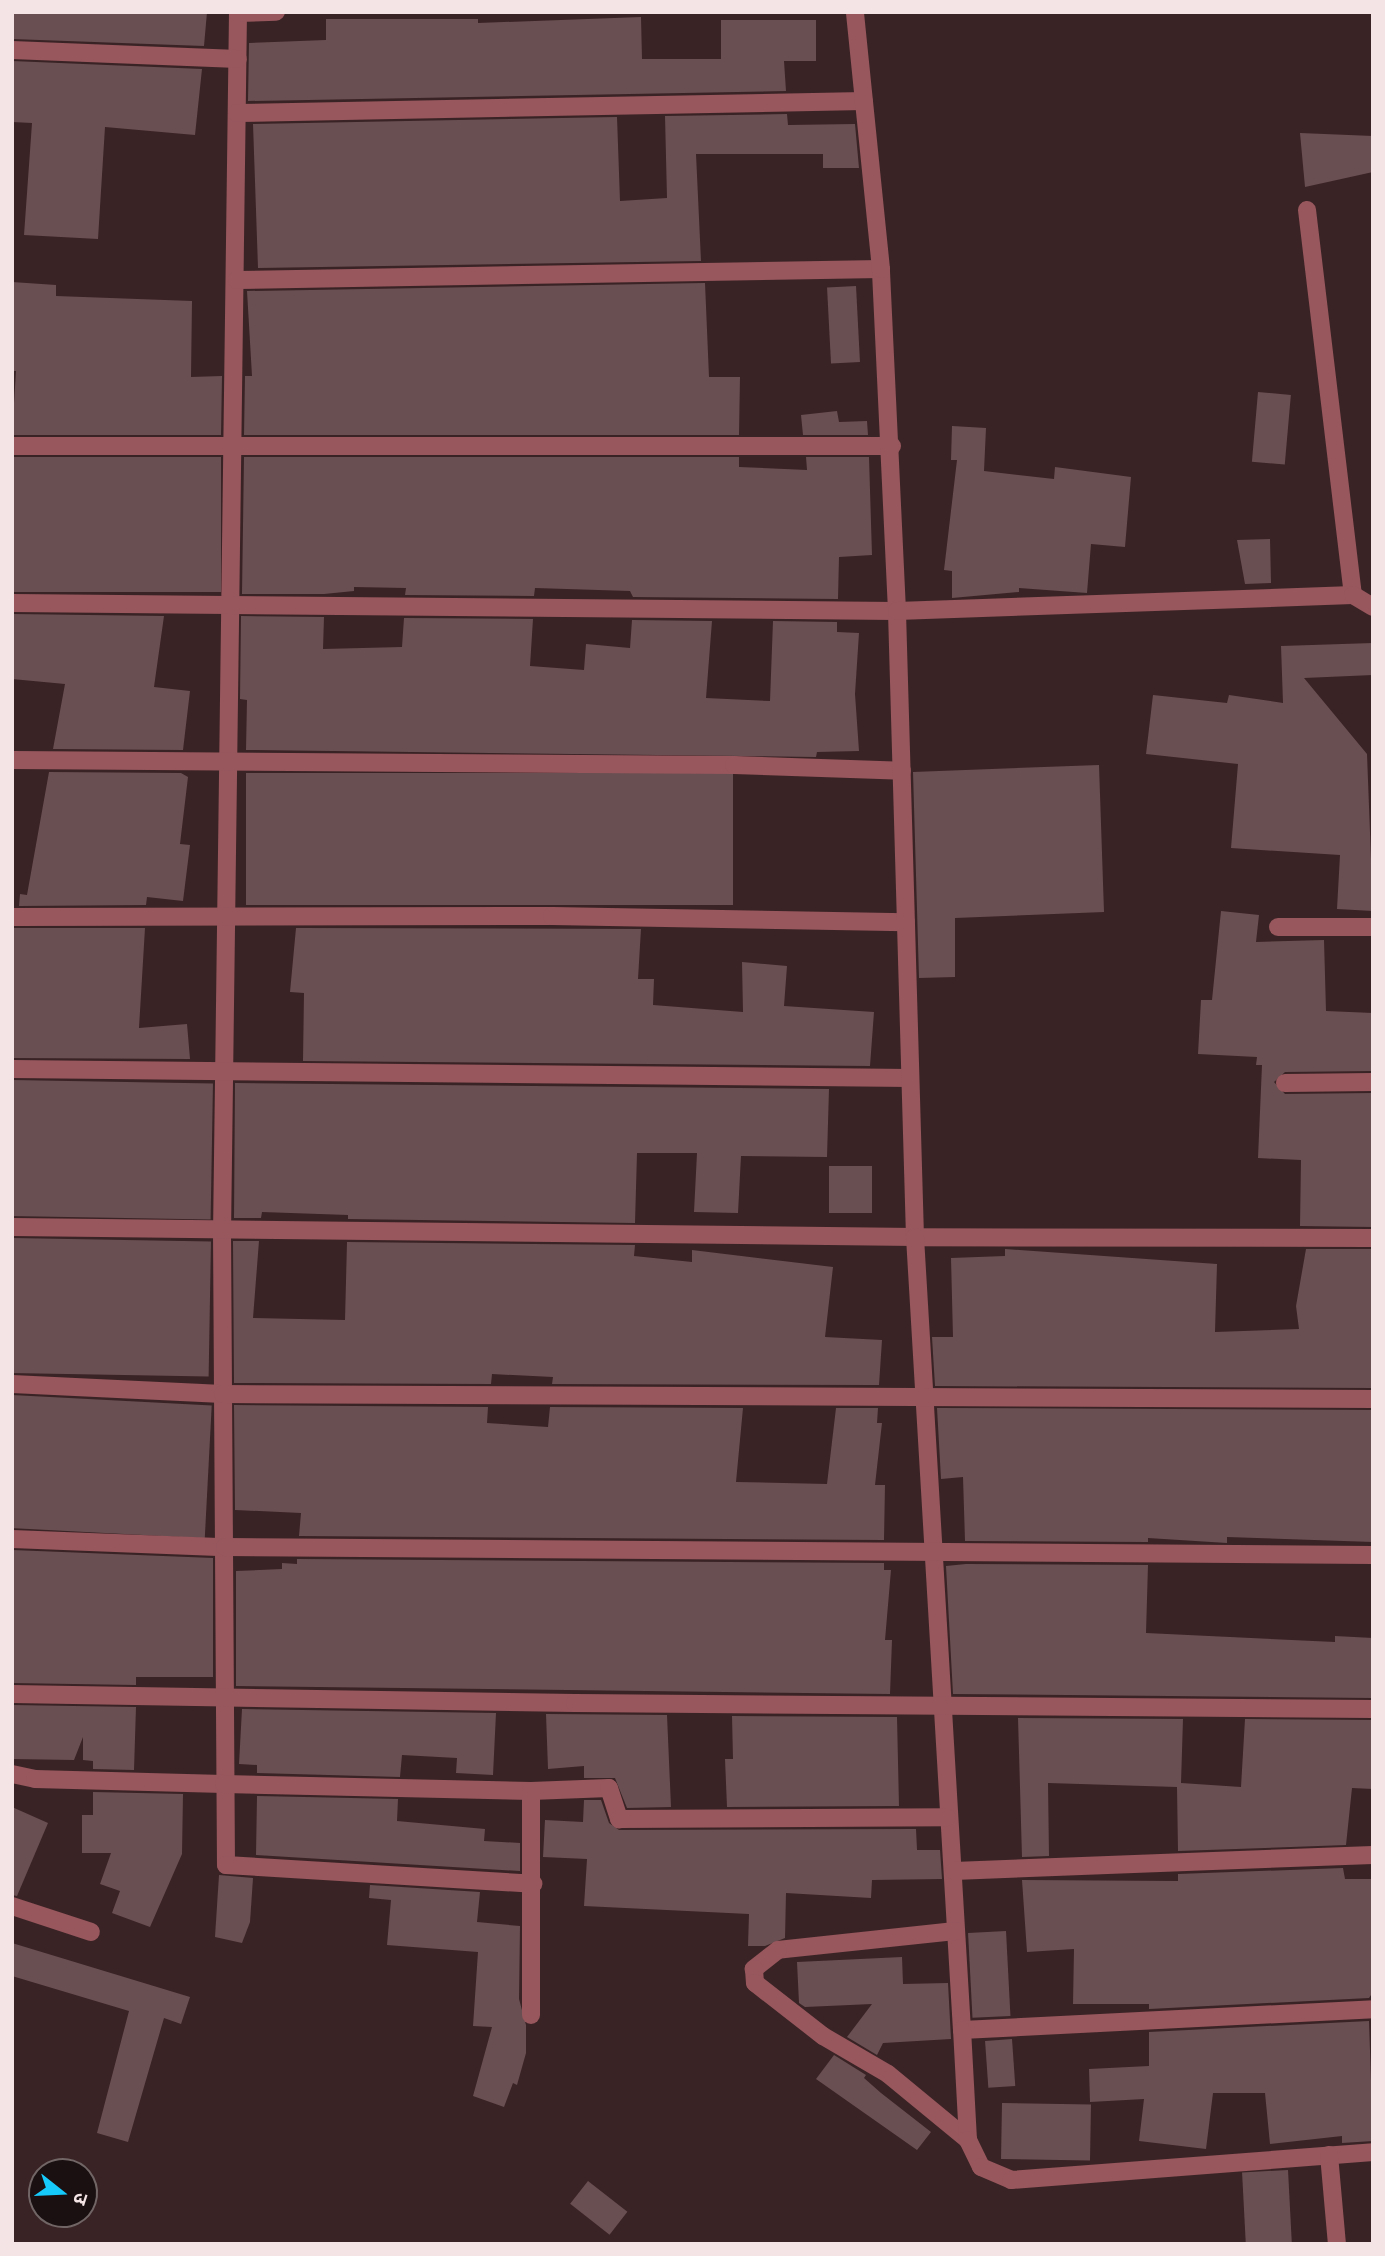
<!DOCTYPE html>
<meta charset="utf-8">
<style>
body{margin:0}
#map{position:relative;width:1385px;height:2256px;overflow:hidden;background:#3a2325;font-family:"Titillium Web","Noto Sans Devanagari",sans-serif}
div>[style]{position:absolute}
[style*='--x']{left:calc(var(--x)*1px);top:calc(var(--y)*1px);width:calc(var(--w)*1px);rotate:calc(var(--a)*1deg)}
.building>*{inset:0;background:#694f51;transform-origin:0 0}
.minor>*{height:18px;margin:-9px;padding:0 9px;transform-origin:9px;border-radius:9px;background:#97575d}
span{translate:-50% -50%;white-space:nowrap;text-align:center;line-height:1.15;-webkit-text-stroke:7px #1a1011;paint-order:stroke}
.frame{position:absolute;inset:0;border:14px solid #f4e4e5;pointer-events:none}
.north{position:absolute;left:28px;top:2158px;width:70px;height:70px;box-sizing:border-box;background:#1a1011;border:2px solid #716566;border-radius:50%;rotate:108deg;font-size:19px;font-weight:700;line-height:28px;text-align:center;color:#f4e4e5}
.north::after{content:'';display:block;margin:auto;width:24px;height:32px;background:#16cafb;clip-path:polygon(50% 0,100% 100%,50% 72%,0 100%)}
</style>
<div id="map">
<div class="building">
<div style="clip-path:polygon(12px 12px,207px 12px,204px 46px,12px 39px)"></div>
<div style="clip-path:polygon(641px 17px,642px 59px,721px 59px,721px 20px,816px 20px,816px 61px,784px 61px,786px 91px,248px 101px,249px 43px,326px 40px,326px 19px,478px 19px,478px 23px)"></div>
<div style="clip-path:polygon(12px 61px,202px 69px,195px 135px,105px 127px,98px 239px,24px 235px,32px 123px,12px 122px)"></div>
<div style="clip-path:polygon(787px 114px,788px 125px,855px 124px,859px 168px,823px 168px,823px 154px,696px 154px,701px 261px,258px 268px,253px 124px,617px 117px,620px 201px,667px 198px,665px 116px)"></div>
<div style="clip-path:polygon(1300px 133px,1373px 136px,1373px 172px,1305px 187px)"></div>
<div style="clip-path:polygon(12px 282px,56px 285px,56px 296px,192px 301px,191px 377px,222px 376px,221px 435px,12px 435px,16px 371px,12px 371px)"></div>
<div style="clip-path:polygon(705px 283px,709px 377px,740px 377px,739px 435px,244px 435px,245px 376px,252px 376px,247px 291px)"></div>
<div style="left:856px;top:286px;width:76px;height:29px;rotate:87deg"></div>
<div style="left:1258px;top:392px;width:33px;height:70px;rotate:5deg"></div>
<div style="clip-path:polygon(837px 411px,839px 422px,867px 421px,868px 435px,803px 435px,801px 415px)"></div>
<div style="clip-path:polygon(952px 426px,986px 428px,984px 471px,1054px 479px,1055px 467px,1131px 477px,1125px 547px,1091px 544px,1087px 593px,1019px 588px,1019px 592px,952px 598px,952px 571px,944px 570px,957px 460px,951px 460px)"></div>
<div style="left:12px;top:457px;width:209px;height:135px"></div>
<div style="clip-path:polygon(244px 457px,739px 457px,739px 467px,807px 470px,806px 457px,869px 457px,872px 555px,839px 557px,838px 599px,633px 597px,630px 591px,535px 588px,534px 596px,405px 595px,406px 588px,354px 587px,354px 591px,324px 594px,242px 594px)"></div>
<div style="clip-path:polygon(1270px 539px,1271px 583px,1245px 584px,1237px 540px)"></div>
<div style="clip-path:polygon(12px 614px,164px 616px,154px 687px,190px 691px,183px 750px,53px 749px,65px 684px,12px 679px)"></div>
<div style="clip-path:polygon(241px 616px,324px 617px,323px 649px,402px 647px,404px 618px,533px 619px,530px 666px,584px 670px,586px 644px,630px 648px,632px 620px,712px 621px,706px 698px,770px 701px,773px 621px,837px 622px,837px 632px,859px 633px,855px 694px,859px 751px,817px 752px,816px 757px,246px 750px,247px 700px,240px 699px)"></div>
<div style="clip-path:polygon(1373px 643px,1373px 675px,1304px 678px,1367px 754px,1373px 911px,1337px 909px,1340px 855px,1231px 848px,1238px 764px,1146px 754px,1153px 695px,1227px 703px,1229px 695px,1283px 703px,1281px 646px)"></div>
<div style="clip-path:polygon(1099px 765px,1104px 912px,955px 918px,955px 977px,919px 978px,913px 772px)"></div>
<div style="clip-path:polygon(49px 772px,181px 773px,188px 777px,180px 844px,190px 845px,183px 901px,147px 897px,146px 905px,19px 906px,20px 894px,27px 895px)"></div>
<div style="left:246px;top:773px;width:487px;height:132px"></div>
<div style="clip-path:polygon(1221px 911px,1259px 915px,1256px 942px,1324px 940px,1326px 1011px,1373px 1013px,1373px 1071px,1285px 1072px,1274px 1082px,1285px 1094px,1373px 1093px,1373px 1227px,1300px 1226px,1301px 1160px,1258px 1158px,1262px 1065px,1256px 1065px,1257px 1057px,1198px 1054px,1201px 1000px,1212px 1000px)"></div>
<div style="clip-path:polygon(12px 928px,145px 928px,139px 1028px,187px 1024px,190px 1059px,12px 1058px)"></div>
<div style="clip-path:polygon(296px 928px,641px 929px,638px 979px,654px 979px,653px 1005px,743px 1012px,742px 962px,787px 966px,784px 1006px,874px 1012px,870px 1066px,303px 1061px,304px 993px,290px 992px)"></div>
<div style="left:12px;top:1080px;width:201px;height:136px;rotate:1deg"></div>
<div style="clip-path:polygon(235px 1083px,829px 1089px,827px 1157px,741px 1156px,738px 1213px,694px 1212px,697px 1153px,637px 1153px,635px 1223px,348px 1219px,348px 1215px,262px 1212px,261px 1218px,234px 1218px)"></div>
<div style="left:829px;top:1166px;width:43px;height:47px"></div>
<div style="left:12px;top:1238px;width:199px;height:135px;rotate:1deg"></div>
<div style="clip-path:polygon(233px 1241px,259px 1241px,253px 1318px,345px 1320px,347px 1242px,635px 1245px,634px 1256px,692px 1262px,692px 1250px,833px 1267px,825px 1337px,882px 1340px,879px 1385px,552px 1384px,553px 1377px,492px 1374px,491px 1384px,234px 1383px)"></div>
<div style="clip-path:polygon(1005px 1249px,1217px 1264px,1215px 1332px,1299px 1329px,1296px 1306px,1306px 1249px,1373px 1249px,1373px 1388px,935px 1386px,932px 1337px,953px 1337px,951px 1258px,1005px 1256px)"></div>
<div style="left:12px;top:1395px;width:200px;height:133px;rotate:3deg"></div>
<div style="clip-path:polygon(234px 1405px,488px 1407px,487px 1423px,548px 1427px,550px 1407px,743px 1408px,736px 1482px,827px 1484px,836px 1408px,878px 1408px,877px 1423px,882px 1423px,875px 1485px,885px 1485px,884px 1540px,299px 1536px,301px 1513px,235px 1510px)"></div>
<div style="clip-path:polygon(937px 1408px,1373px 1410px,1373px 1542px,1227px 1537px,1227px 1543px,1148px 1538px,1148px 1542px,965px 1541px,963px 1477px,941px 1479px)"></div>
<div style="clip-path:polygon(12px 1550px,213px 1558px,213px 1677px,136px 1677px,136px 1685px,12px 1683px)"></div>
<div style="clip-path:polygon(297px 1559px,884px 1563px,884px 1570px,891px 1570px,885px 1640px,892px 1640px,890px 1694px,236px 1686px,236px 1571px,282px 1569px,282px 1563px,297px 1564px)"></div>
<div style="clip-path:polygon(966px 1564px,1148px 1565px,1146px 1633px,1335px 1642px,1335px 1636px,1373px 1638px,1373px 1698px,953px 1694px,946px 1566px)"></div>
<div style="clip-path:polygon(12px 1705px,136px 1707px,134px 1770px,93px 1769px,93px 1761px,83px 1760px,83px 1737px,74px 1760px,12px 1759px)"></div>
<div style="clip-path:polygon(242px 1709px,496px 1713px,493px 1775px,456px 1773px,457px 1758px,402px 1755px,400px 1777px,257px 1773px,257px 1765px,239px 1764px)"></div>
<div style="clip-path:polygon(546px 1714px,667px 1715px,671px 1807px,627px 1808px,615px 1778px,584px 1778px,584px 1766px,548px 1769px)"></div>
<div style="clip-path:polygon(732px 1716px,897px 1717px,899px 1806px,727px 1807px,725px 1759px,733px 1759px)"></div>
<div style="clip-path:polygon(1018px 1718px,1183px 1719px,1181px 1783px,1241px 1787px,1245px 1719px,1373px 1720px,1373px 1789px,1352px 1788px,1346px 1845px,1178px 1851px,1177px 1787px,1048px 1783px,1049px 1856px,1022px 1857px)"></div>
<div style="clip-path:polygon(93px 1792px,183px 1794px,182px 1854px,150px 1927px,112px 1913px,120px 1891px,100px 1884px,111px 1853px,82px 1853px,82px 1815px,93px 1815px)"></div>
<div style="clip-path:polygon(257px 1796px,398px 1799px,397px 1821px,485px 1829px,484px 1841px,520px 1843px,520px 1871px,256px 1855px)"></div>
<div style="clip-path:polygon(584px 1800px,601px 1800px,609px 1823px,619px 1830px,916px 1829px,917px 1850px,940px 1850px,942px 1879px,872px 1880px,871px 1898px,786px 1893px,785px 1938px,765px 1946px,748px 1946px,749px 1914px,584px 1906px,587px 1859px,543px 1857px,545px 1820px,583px 1822px)"></div>
<div style="clip-path:polygon(12px 1807px,48px 1823px,17px 1896px,12px 1895px)"></div>
<div style="clip-path:polygon(1343px 1868px,1345px 1879px,1373px 1879px,1373px 1992px,1369px 1998px,1149px 2009px,1149px 2004px,1073px 2004px,1074px 1949px,1027px 1952px,1022px 1880px,1178px 1881px,1178px 1874px)"></div>
<div style="clip-path:polygon(219px 1875px,253px 1878px,250px 1922px,242px 1943px,215px 1937px)"></div>
<div style="clip-path:polygon(370px 1885px,480px 1892px,477px 1922px,520px 1926px,519px 1999px,526px 2025px,526px 2053px,517px 2085px,513px 2083px,504px 2107px,473px 2096px,492px 2027px,473px 2026px,478px 1952px,387px 1945px,391px 1900px,369px 1898px)"></div>
<div style="left:1006px;top:1931px;width:85px;height:38px;rotate:87deg"></div>
<div style="clip-path:polygon(12px 1943px,190px 1997px,181px 2024px,164px 2018px,128px 2142px,97px 2133px,129px 2011px,12px 1976px)"></div>
<div style="clip-path:polygon(902px 1957px,903px 1984px,948px 1983px,951px 2039px,883px 2043px,877px 2055px,847px 2037px,872px 2004px,805px 2007px,799px 2003px,797px 1962px)"></div>
<div style="clip-path:polygon(1369px 2021px,1373px 2141px,1342px 2143px,1342px 2136px,1270px 2144px,1265px 2093px,1213px 2093px,1206px 2149px,1139px 2141px,1144px 2099px,1090px 2102px,1089px 2069px,1149px 2066px,1149px 2032px)"></div>
<div style="left:1012px;top:2039px;width:47px;height:27px;rotate:86deg"></div>
<div style="clip-path:polygon(834px 2055px,866px 2075px,864px 2078px,881px 2093px,931px 2132px,917px 2150px,816px 2079px)"></div>
<div style="left:1002px;top:2103px;width:89px;height:56px;rotate:1deg"></div>
<div style="left:1288px;top:2170px;width:74px;height:46px;rotate:87deg"></div>
<div style="left:588px;top:2181px;width:50px;height:29px;rotate:38deg"></div>
</div>
<div class="minor">
<div style="--x:238;--y:12;--w:1220;--a:90.75"></div>
<div style="--x:222;--y:1232;--w:633;--a:89.64"></div>
<div style="--x:226;--y:1865;--w:308;--a:3.5"></div>
<div style="--x:238;--y:13;--w:38;--a:-2"></div>
<div style="--x:12;--y:50;--w:226;--a:2.3"></div>
<div style="--x:237;--y:113;--w:627;--a:-1.1"></div>
<div style="--x:1307;--y:210;--w:388;--a:83.2"></div>
<div style="--x:237;--y:280;--w:644;--a:-0.98"></div>
<div style="--x:12;--y:446;--w:880;--a:0"></div>
<div style="--x:12;--y:603;--w:885;--a:0.52"></div>
<div style="--x:897;--y:611;--w:342;--a:-92.7"></div>
<div style="--x:881;--y:269;--w:258;--a:-95.8"></div>
<div style="--x:12;--y:760;--w:722;--a:0.4"></div>
<div style="--x:734;--y:765;--w:168;--a:2"></div>
<div style="--x:12;--y:917;--w:540;--a:-0.11"></div>
<div style="--x:552;--y:916;--w:354;--a:1"></div>
<div style="--x:1278;--y:927;--w:95;--a:0"></div>
<div style="--x:12;--y:1069;--w:898;--a:0.57"></div>
<div style="--x:1285;--y:1083;--w:88;--a:-0.7"></div>
<div style="--x:12;--y:1227;--w:903;--a:0.63"></div>
<div style="--x:915;--y:1237;--w:626;--a:-91.65"></div>
<div style="--x:897;--y:611;--w:456;--a:-2"></div>
<div style="--x:1353;--y:595;--w:23;--a:31"></div>
<div style="--x:1373;--y:1238;--w:458;--a:-179.9"></div>
<div style="--x:915;--y:1237;--w:794;--a:86.61"></div>
<div style="--x:962;--y:2030;--w:412;--a:-2.9"></div>
<div style="--x:12;--y:1384;--w:211;--a:2.7"></div>
<div style="--x:223;--y:1394;--w:1150;--a:0.25"></div>
<div style="--x:12;--y:1539;--w:213;--a:2.2"></div>
<div style="--x:225;--y:1547;--w:1148;--a:0.4"></div>
<div style="--x:12;--y:1694;--w:563;--a:0.92"></div>
<div style="--x:575;--y:1703;--w:798;--a:0.43"></div>
<div style="--x:12;--y:1774;--w:24;--a:12"></div>
<div style="--x:35;--y:1779;--w:189;--a:1.5"></div>
<div style="--x:224;--y:1784;--w:307;--a:1.3"></div>
<div style="--x:531;--y:1791;--w:78;--a:-2.2"></div>
<div style="--x:609;--y:1788;--w:33;--a:72"></div>
<div style="--x:619;--y:1819;--w:328;--a:-0.3"></div>
<div style="--x:531;--y:1791;--w:224;--a:90"></div>
<div style="--x:954;--y:1871;--w:419;--a:-2.2"></div>
<div style="--x:12;--y:1906;--w:83;--a:18.2"></div>
<div style="--x:955;--y:1931;--w:178;--a:173.9"></div>
<div style="--x:778;--y:1950;--w:31;--a:142"></div>
<div style="--x:754;--y:1969;--w:14;--a:86"></div>
<div style="--x:755;--y:1983;--w:86;--a:37.9"></div>
<div style="--x:823;--y:2036;--w:75;--a:30.3"></div>
<div style="--x:888;--y:2074;--w:104;--a:39.5"></div>
<div style="--x:968;--y:2140;--w:110;--a:-93.1"></div>
<div style="--x:968;--y:2140;--w:30;--a:64"></div>
<div style="--x:981;--y:2167;--w:33;--a:23"></div>
<div style="--x:1011;--y:2180;--w:363;--a:-4.4"></div>
<div style="--x:1329;--y:2155;--w:89;--a:84.9"></div>
</div>
<div class="frame"></div>
<div class="north">उ</div>
</div>
